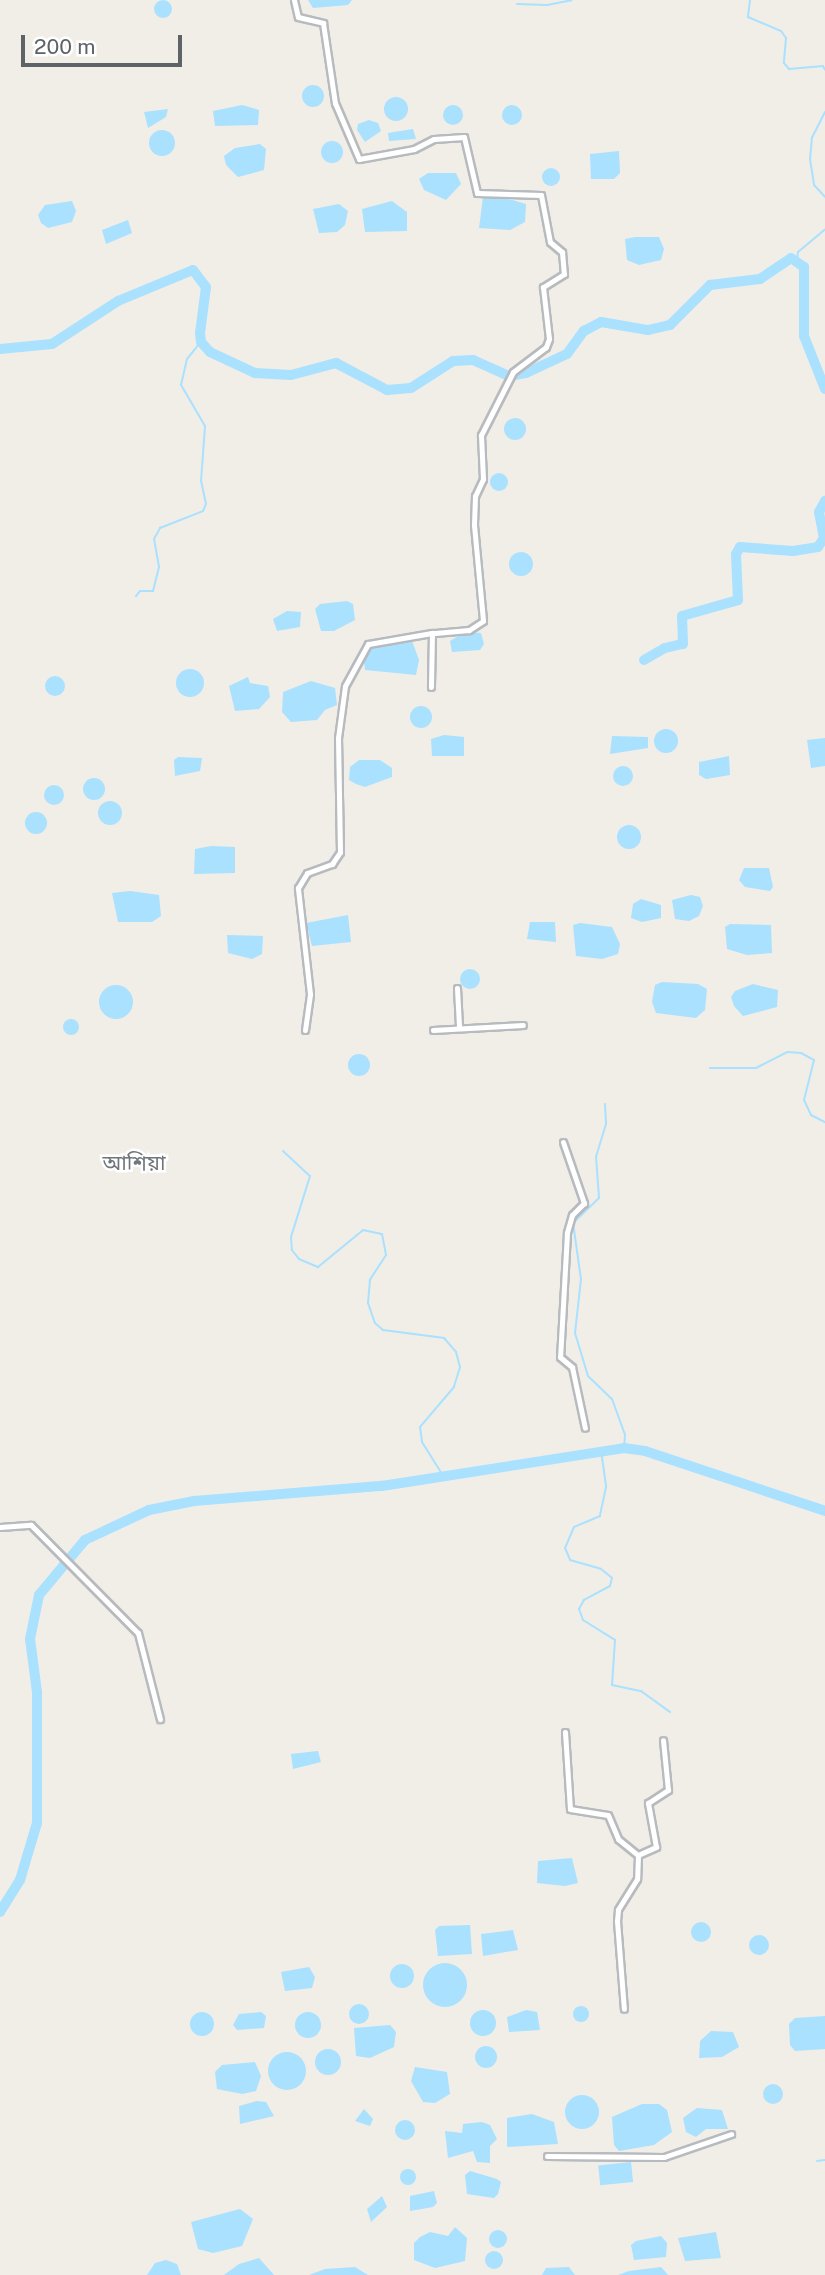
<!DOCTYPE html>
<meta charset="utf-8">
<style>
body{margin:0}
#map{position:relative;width:825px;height:2275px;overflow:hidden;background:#f1eee7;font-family:"Public Sans","Noto Sans Bengali",sans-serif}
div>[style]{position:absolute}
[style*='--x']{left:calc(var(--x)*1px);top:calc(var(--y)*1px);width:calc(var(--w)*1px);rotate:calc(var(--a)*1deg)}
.water>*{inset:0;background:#a9e1ff;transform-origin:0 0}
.round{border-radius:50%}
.stream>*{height:2px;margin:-1px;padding:0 1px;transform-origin:1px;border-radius:1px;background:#a9e1ff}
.river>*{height:10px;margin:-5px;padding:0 5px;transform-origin:5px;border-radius:5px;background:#a9e1ff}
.roads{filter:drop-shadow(2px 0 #b7babe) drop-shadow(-2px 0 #b7babe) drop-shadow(0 2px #b7babe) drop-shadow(0 -2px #b7babe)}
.street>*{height:5px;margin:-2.5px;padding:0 2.5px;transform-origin:2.5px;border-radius:2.5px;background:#fff}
span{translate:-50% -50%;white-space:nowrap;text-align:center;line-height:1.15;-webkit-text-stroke:5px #fff;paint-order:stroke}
.quarter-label{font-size:21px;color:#6f757a}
.scale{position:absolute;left:21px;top:35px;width:161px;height:32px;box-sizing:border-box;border:4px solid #5e6368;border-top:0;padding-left:9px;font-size:21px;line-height:24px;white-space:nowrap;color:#5e6368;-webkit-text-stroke:5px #fff;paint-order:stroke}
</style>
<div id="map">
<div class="water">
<div class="round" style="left:154px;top:0;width:18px;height:18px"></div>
<div style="clip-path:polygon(308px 0,352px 0,348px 5px,313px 8px)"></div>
<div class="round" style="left:302px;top:85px;width:22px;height:22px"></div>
<div class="round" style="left:384px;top:97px;width:24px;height:24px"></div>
<div class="round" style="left:502px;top:105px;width:20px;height:20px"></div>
<div style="clip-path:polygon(242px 105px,259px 110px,258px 125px,215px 126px,213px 111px)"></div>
<div class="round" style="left:443px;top:105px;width:20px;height:20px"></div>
<div style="clip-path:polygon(168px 109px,166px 117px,148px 128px,144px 112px)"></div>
<div style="clip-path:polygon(369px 120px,378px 123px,381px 131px,365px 142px,357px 130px,358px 124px)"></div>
<div style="clip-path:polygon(413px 129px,416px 139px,389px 141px,388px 133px)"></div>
<div class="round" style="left:149px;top:130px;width:26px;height:26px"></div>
<div class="round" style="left:321px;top:141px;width:22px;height:22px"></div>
<div style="clip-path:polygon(260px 144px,266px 149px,264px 170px,238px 177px,226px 165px,224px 156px,235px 148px)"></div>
<div style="clip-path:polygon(619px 151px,620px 173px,614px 179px,591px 179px,590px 154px)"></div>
<div class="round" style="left:542px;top:168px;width:18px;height:18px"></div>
<div style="clip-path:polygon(428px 173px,456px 173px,461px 184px,446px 200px,424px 190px,419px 179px)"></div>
<div style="clip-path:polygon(492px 194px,526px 204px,525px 222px,510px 230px,479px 228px,483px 197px)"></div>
<div style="clip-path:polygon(72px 201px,76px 211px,72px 222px,48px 228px,41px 223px,38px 215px,45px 205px)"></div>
<div style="clip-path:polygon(392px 201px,407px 212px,407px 231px,365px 232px,362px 209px)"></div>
<div style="clip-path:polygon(339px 204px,348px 211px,345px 225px,337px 232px,319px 233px,313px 209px)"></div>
<div style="clip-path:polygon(128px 220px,132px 233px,106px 244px,102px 230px)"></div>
<div style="clip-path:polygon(635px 237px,659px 237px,664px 249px,661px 260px,639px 265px,627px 260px,625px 239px)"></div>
<div class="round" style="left:504px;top:418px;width:22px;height:22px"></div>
<div class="round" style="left:490px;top:473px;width:18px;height:18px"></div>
<div class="round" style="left:509px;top:552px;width:24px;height:24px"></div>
<div style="clip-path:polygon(347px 601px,353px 604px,355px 620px,334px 631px,321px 631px,315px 609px,320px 604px)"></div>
<div style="clip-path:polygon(287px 611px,301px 612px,300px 627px,277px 631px,273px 619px)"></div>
<div style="clip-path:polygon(465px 632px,481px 633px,484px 644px,480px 650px,452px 652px,450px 641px)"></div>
<div style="clip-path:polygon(401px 635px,411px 638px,419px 660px,416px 675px,365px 670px,363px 654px,369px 647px)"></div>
<div class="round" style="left:176px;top:669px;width:28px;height:28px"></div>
<div class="round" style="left:45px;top:676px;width:20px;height:20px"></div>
<div style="clip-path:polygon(248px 677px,250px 683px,268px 686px,270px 697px,259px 709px,235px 711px,229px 686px)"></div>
<div style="clip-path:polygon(311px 681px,335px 688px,337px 705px,325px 710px,317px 720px,291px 722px,282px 712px,283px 692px)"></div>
<div class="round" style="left:410px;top:706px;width:22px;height:22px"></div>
<div class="round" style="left:654px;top:729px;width:24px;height:24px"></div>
<div style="clip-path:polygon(444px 735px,464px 737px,464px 756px,432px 756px,431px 739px)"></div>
<div style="clip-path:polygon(612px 736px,648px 737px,648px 748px,610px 754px)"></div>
<div style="clip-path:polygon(825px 738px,825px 766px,811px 768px,807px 740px)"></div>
<div style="clip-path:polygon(729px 756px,730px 775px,706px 779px,699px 775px,699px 762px)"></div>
<div style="clip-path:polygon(178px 757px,202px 758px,200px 771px,175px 776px,174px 760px)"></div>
<div style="clip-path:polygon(359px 760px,380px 760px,392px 768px,392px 777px,365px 787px,356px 784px,349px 780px,350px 767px)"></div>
<div class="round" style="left:613px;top:766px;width:20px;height:20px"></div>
<div class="round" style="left:83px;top:778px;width:22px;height:22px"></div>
<div class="round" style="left:44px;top:785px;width:20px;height:20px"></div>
<div class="round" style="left:98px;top:801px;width:24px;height:24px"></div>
<div class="round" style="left:25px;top:812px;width:22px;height:22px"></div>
<div class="round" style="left:617px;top:825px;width:24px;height:24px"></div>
<div style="clip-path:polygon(211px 846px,235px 847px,235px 873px,194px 874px,195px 849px)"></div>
<div style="clip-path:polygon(744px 868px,769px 868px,773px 887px,770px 891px,745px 887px,739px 880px)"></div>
<div style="clip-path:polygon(130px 891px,159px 895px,161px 916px,152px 922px,118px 922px,112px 893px)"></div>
<div style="clip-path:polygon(691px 895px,700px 897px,703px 906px,699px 916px,689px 921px,675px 919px,672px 900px)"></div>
<div style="clip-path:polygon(641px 899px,661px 905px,661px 918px,642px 922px,631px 918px,633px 904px)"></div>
<div style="clip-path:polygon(348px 915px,351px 942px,312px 946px,306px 923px)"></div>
<div style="clip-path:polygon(530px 922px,555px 922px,556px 942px,527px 939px)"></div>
<div style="clip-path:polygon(580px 923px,612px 927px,620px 944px,618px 954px,602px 959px,576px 956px,573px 925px)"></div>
<div style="clip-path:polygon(730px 924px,771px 925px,772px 953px,747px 955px,727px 949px,725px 927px)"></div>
<div style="clip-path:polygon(227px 935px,263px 936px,262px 954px,252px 959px,228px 953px)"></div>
<div class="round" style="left:460px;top:969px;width:20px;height:20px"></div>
<div style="clip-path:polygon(662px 982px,698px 984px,707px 989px,705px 1010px,696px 1018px,656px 1013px,652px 1002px,655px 985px)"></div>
<div style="clip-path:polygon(753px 984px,778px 990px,777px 1007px,743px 1016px,734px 1006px,731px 997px,735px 991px)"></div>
<div class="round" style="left:99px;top:985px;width:34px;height:34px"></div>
<div class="round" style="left:63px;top:1019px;width:16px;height:16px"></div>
<div class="round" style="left:348px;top:1054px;width:22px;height:22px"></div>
<div style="clip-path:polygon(318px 1751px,321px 1762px,293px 1769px,291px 1754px)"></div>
<div style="clip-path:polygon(572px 1858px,578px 1883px,565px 1886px,537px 1883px,538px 1861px)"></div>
<div class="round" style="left:691px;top:1922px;width:20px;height:20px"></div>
<div style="clip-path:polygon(470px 1925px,472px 1954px,438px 1956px,435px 1930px,439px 1926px)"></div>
<div style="clip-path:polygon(513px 1930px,518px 1950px,483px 1956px,481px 1934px)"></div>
<div class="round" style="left:749px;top:1935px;width:20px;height:20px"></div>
<div class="round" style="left:423px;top:1963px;width:44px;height:44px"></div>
<div class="round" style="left:390px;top:1964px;width:24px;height:24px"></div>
<div style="clip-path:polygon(309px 1967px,315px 1977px,312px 1988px,285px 1991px,281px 1972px)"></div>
<div class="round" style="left:349px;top:2004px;width:20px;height:20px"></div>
<div class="round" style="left:573px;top:2006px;width:16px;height:16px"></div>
<div style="clip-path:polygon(526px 2010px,537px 2012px,540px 2030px,509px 2032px,507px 2017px)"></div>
<div class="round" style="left:470px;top:2010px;width:26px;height:26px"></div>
<div class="round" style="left:295px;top:2012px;width:26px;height:26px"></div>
<div style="clip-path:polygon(261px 2012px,266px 2016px,264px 2028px,237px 2030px,233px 2025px,239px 2014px)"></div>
<div class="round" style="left:190px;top:2012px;width:24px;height:24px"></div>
<div style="clip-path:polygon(825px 2016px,825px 2049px,795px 2051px,790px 2045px,789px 2024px,795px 2018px)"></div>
<div style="clip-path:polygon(390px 2025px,396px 2032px,394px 2047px,370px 2058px,356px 2056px,354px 2028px)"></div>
<div style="clip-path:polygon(711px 2031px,733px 2032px,739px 2047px,722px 2057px,699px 2058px,700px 2041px)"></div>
<div class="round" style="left:475px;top:2046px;width:22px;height:22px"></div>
<div class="round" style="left:315px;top:2049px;width:26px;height:26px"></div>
<div class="round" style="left:268px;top:2052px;width:38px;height:38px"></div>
<div style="clip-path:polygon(255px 2062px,261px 2076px,256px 2091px,242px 2094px,217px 2089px,215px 2072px,222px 2065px)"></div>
<div style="clip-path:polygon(415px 2067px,447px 2072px,450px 2094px,435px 2103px,423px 2102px,411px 2081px)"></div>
<div class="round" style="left:763px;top:2084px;width:20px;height:20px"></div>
<div class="round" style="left:565px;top:2095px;width:34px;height:34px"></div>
<div style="clip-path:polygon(257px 2101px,266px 2102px,274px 2116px,240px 2124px,239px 2106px)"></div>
<div style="clip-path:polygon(642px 2104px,659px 2104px,667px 2110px,672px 2132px,654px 2145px,619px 2151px,614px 2145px,612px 2117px)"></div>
<div style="clip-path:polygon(697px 2108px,722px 2110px,728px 2129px,706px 2129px,696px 2137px,686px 2132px,683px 2118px)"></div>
<div style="clip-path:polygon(364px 2109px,373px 2119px,370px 2126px,355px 2121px)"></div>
<div style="clip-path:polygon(532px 2114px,554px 2122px,558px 2144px,507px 2147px,507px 2118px)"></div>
<div class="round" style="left:395px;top:2120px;width:20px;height:20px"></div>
<div style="clip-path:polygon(482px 2122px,490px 2125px,497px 2139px,490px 2146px,490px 2163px,477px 2162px,473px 2151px,448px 2158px,445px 2131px,462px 2133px,463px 2124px)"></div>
<div style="left:631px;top:2162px;width:20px;height:33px;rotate:84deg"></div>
<div class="round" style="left:400px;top:2169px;width:16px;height:16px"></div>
<div style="clip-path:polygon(470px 2171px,497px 2179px,501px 2182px,498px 2194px,494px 2198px,467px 2194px,465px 2175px)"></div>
<div style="clip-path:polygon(434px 2191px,437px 2203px,433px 2207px,410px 2211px,410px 2196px)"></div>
<div style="clip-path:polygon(382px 2196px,387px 2207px,371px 2222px,367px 2209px)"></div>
<div style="clip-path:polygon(240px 2209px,253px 2219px,242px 2246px,213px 2253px,198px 2249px,191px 2222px)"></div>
<div style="clip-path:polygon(455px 2227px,467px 2238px,465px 2261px,435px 2268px,414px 2260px,414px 2243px,420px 2237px,430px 2232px,448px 2236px)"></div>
<div class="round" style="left:489px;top:2230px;width:18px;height:18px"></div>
<div style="clip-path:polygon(716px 2232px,721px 2258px,685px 2261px,678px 2238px)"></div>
<div style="clip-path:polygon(661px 2236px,667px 2243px,666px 2257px,634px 2260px,631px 2245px,636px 2241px)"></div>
<div class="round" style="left:485px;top:2251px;width:18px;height:18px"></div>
<div style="clip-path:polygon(259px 2258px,274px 2275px,224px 2275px,239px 2264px)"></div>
<div style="clip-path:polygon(166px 2260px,177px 2264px,181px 2275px,147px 2275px,155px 2263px)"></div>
<div style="clip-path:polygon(355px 2267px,368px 2275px,309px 2275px,325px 2269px)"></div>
<div style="clip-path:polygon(569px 2267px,575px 2275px,542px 2275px,546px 2268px)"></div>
<div style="clip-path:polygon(661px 2267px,668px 2275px,618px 2275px,629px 2271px)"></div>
</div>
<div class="stream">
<div style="--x:750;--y:0;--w:17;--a:97"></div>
<div style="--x:748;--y:17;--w:36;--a:23"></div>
<div style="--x:781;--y:31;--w:9;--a:54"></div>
<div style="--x:786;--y:38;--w:25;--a:95"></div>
<div style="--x:784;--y:63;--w:8;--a:50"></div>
<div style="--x:789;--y:69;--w:34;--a:-5"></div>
<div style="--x:823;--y:66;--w:4;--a:63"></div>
<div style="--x:517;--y:4;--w:30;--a:2"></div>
<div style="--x:547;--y:5;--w:25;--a:-11"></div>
<div style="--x:825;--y:112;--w:28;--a:117"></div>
<div style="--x:812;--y:137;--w:22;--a:95"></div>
<div style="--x:810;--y:159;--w:26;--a:81"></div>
<div style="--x:814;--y:185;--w:16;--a:47"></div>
<div style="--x:797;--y:260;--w:8;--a:-83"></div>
<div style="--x:798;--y:252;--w:35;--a:-40"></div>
<div style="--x:136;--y:596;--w:6;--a:-51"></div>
<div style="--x:140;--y:591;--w:13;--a:0"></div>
<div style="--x:153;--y:591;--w:25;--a:-76"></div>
<div style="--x:159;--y:567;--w:28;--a:-100"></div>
<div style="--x:154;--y:539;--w:13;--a:-61"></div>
<div style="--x:160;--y:528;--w:46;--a:-21.6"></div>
<div style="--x:203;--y:511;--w:8;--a:-67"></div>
<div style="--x:206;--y:504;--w:24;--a:-102"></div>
<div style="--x:201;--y:481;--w:55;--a:-85.8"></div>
<div style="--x:205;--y:426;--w:48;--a:-120.3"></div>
<div style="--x:181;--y:385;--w:27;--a:-77"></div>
<div style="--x:187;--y:359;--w:22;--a:-51"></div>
<div style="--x:710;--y:1068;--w:46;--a:0"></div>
<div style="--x:756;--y:1068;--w:35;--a:-27"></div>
<div style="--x:787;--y:1052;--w:14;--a:4"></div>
<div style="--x:801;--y:1053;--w:15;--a:28"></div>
<div style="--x:814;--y:1060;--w:41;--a:104"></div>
<div style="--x:804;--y:1100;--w:17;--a:65"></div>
<div style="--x:811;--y:1115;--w:16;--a:27"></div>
<div style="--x:605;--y:1104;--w:20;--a:87"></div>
<div style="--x:606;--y:1124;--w:34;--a:107"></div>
<div style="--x:596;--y:1156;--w:42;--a:85.9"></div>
<div style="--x:599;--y:1198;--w:36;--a:136"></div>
<div style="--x:573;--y:1223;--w:57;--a:81.9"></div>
<div style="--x:581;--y:1279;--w:54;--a:96.3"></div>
<div style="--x:575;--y:1333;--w:45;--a:73.2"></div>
<div style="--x:588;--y:1376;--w:33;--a:44"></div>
<div style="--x:612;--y:1399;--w:38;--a:70"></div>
<div style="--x:625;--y:1435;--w:13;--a:94"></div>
<div style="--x:283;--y:1151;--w:37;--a:43"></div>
<div style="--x:310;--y:1176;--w:64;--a:107.3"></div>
<div style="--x:291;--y:1237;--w:13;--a:86"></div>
<div style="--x:292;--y:1250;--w:11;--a:52"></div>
<div style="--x:299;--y:1259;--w:21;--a:23"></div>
<div style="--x:318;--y:1267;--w:58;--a:-39.4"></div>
<div style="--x:363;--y:1230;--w:19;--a:12"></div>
<div style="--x:382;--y:1234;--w:21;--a:79"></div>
<div style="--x:386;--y:1255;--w:30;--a:123"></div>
<div style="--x:370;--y:1280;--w:23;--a:95"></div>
<div style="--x:368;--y:1303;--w:21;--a:71"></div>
<div style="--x:375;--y:1323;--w:11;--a:41"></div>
<div style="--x:383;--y:1330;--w:62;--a:7.5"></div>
<div style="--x:444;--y:1338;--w:18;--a:49"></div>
<div style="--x:456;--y:1352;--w:16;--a:75"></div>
<div style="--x:460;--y:1367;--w:21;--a:107"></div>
<div style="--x:454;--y:1387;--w:52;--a:130.4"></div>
<div style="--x:420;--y:1427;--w:15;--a:82"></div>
<div style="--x:422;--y:1442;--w:39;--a:58"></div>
<div style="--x:601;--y:1450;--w:37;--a:82"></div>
<div style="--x:606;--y:1487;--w:30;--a:102"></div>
<div style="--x:600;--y:1516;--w:28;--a:157"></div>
<div style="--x:574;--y:1527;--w:23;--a:113"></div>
<div style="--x:565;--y:1548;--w:13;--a:67"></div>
<div style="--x:570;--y:1560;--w:32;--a:16"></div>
<div style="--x:601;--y:1569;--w:14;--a:39"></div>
<div style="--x:612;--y:1578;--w:8;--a:104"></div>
<div style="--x:610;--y:1586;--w:30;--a:152"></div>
<div style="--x:584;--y:1600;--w:10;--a:119"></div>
<div style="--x:579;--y:1609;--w:12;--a:70"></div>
<div style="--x:583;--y:1620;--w:38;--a:32"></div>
<div style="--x:615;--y:1640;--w:45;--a:93.8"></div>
<div style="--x:612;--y:1685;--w:30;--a:12"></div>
<div style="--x:641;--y:1691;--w:36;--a:36"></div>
<div style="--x:817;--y:2161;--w:8;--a:-7"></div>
</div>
<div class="river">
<div style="--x:0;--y:349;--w:52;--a:-5.5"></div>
<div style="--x:52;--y:344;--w:79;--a:-33.1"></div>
<div style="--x:118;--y:301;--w:81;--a:-22.5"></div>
<div style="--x:193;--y:270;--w:21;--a:53"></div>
<div style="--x:206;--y:287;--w:46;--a:97.4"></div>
<div style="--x:200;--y:333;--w:9;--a:84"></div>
<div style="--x:201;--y:342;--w:13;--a:48"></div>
<div style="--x:210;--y:352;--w:50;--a:25"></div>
<div style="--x:255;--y:373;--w:36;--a:3"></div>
<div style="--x:291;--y:375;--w:47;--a:-14.9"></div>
<div style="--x:336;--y:363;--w:58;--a:27.9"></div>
<div style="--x:387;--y:390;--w:24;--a:-5"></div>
<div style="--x:411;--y:388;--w:50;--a:-32.7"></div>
<div style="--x:453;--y:361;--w:20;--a:-3"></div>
<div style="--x:473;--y:360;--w:39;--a:24"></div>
<div style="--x:509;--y:376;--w:17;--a:-10"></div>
<div style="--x:526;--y:373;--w:45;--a:-24.9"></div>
<div style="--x:567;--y:354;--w:29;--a:-54"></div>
<div style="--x:584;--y:331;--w:19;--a:-28"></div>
<div style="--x:601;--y:322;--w:48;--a:9.7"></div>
<div style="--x:648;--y:330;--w:23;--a:-13"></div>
<div style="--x:670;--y:325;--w:57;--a:-45"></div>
<div style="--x:710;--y:285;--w:50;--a:-6.8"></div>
<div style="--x:760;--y:279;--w:37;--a:-34"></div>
<div style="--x:791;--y:258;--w:16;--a:35"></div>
<div style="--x:804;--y:267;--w:69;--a:90"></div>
<div style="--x:804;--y:336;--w:57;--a:68.4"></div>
<div style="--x:644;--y:660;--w:24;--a:-30"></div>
<div style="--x:665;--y:648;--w:18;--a:-13"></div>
<div style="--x:683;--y:644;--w:28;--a:-92"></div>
<div style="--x:682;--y:616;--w:58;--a:-15.9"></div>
<div style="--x:738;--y:600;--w:46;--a:-92.5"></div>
<div style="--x:736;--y:554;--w:8;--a:-60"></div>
<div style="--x:740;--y:547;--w:53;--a:4.3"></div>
<div style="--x:793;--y:551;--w:25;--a:-9"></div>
<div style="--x:818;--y:547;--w:11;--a:-56"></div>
<div style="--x:824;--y:538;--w:26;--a:-101"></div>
<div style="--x:819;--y:512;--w:13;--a:-61"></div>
<div style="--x:0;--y:1912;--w:38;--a:-58"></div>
<div style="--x:20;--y:1880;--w:59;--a:-73.4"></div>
<div style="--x:37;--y:1823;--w:131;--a:-90"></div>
<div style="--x:37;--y:1692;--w:53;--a:-97.5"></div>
<div style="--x:30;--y:1639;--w:45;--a:-78.4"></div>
<div style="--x:39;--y:1595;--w:72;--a:-50.1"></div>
<div style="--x:85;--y:1540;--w:71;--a:-25.1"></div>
<div style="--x:149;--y:1510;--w:46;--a:-11.3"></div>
<div style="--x:194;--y:1501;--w:189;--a:-4.6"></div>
<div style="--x:382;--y:1486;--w:245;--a:-8.9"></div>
<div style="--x:624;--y:1448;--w:21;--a:8"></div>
<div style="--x:645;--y:1451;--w:190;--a:18.4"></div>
</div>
<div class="roads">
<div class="street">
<div style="--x:294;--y:0;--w:17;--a:77"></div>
<div style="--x:298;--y:17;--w:26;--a:13"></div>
<div style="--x:323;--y:23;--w:81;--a:81.5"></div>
<div style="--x:335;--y:103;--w:61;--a:66.8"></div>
<div style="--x:359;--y:159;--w:56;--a:-10.3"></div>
<div style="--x:414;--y:149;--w:22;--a:-27"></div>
<div style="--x:434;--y:139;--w:30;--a:-4"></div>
<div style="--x:464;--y:137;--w:57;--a:76.9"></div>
<div style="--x:477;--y:193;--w:64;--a:1.8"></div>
<div style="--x:541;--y:195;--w:48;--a:79.2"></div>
<div style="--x:550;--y:242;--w:16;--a:40"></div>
<div style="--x:562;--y:252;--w:22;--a:85"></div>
<div style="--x:564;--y:274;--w:25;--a:148"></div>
<div style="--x:543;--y:287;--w:52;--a:83.4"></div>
<div style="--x:549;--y:339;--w:9;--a:111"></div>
<div style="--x:546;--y:347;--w:41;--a:142.9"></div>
<div style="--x:513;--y:372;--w:71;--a:116.9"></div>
<div style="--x:481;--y:435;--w:44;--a:87.4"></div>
<div style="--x:483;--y:479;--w:19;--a:115"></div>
<div style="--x:475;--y:496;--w:29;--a:92"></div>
<div style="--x:474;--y:525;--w:96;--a:84.6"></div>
<div style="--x:483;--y:621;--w:17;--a:147"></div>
<div style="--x:469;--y:630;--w:37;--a:175"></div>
<div style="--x:432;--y:633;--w:54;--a:91.1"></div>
<div style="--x:457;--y:988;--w:38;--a:87"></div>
<div style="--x:305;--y:1030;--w:36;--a:-82"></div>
<div style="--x:310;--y:994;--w:107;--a:-96.5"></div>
<div style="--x:298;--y:888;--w:17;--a:-59"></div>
<div style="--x:307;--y:873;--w:27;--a:-20"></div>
<div style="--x:332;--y:864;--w:14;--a:-56"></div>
<div style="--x:340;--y:852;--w:114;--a:-91"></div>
<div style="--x:338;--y:738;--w:52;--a:-82.3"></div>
<div style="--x:345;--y:686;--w:48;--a:-61.3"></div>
<div style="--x:368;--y:644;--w:65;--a:-9.8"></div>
<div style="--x:433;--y:1030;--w:90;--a:-3.2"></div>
<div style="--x:563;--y:1142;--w:65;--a:71"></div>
<div style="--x:584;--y:1203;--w:17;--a:135"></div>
<div style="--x:572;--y:1215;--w:19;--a:106"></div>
<div style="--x:567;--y:1233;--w:124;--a:93.2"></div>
<div style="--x:560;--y:1357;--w:16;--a:40"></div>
<div style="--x:572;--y:1367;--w:62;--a:78"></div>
<div style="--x:0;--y:1527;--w:31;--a:-4"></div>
<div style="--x:31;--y:1525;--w:152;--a:45.3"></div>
<div style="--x:138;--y:1633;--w:89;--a:75.7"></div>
<div style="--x:565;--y:1732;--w:77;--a:86.3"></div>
<div style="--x:570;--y:1809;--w:38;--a:9"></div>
<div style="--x:608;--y:1815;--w:26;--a:67"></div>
<div style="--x:618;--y:1839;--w:26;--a:39"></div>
<div style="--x:638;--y:1855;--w:24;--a:92"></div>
<div style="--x:637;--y:1879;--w:36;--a:122"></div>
<div style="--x:618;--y:1910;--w:11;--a:95"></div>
<div style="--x:617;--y:1921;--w:88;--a:85.5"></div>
<div style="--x:638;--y:1855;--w:20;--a:-24"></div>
<div style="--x:656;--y:1847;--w:45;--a:-100.3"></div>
<div style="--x:648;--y:1803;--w:24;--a:-33"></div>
<div style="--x:668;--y:1790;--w:50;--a:-95.7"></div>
<div style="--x:547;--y:2156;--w:117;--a:0.5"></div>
<div style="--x:664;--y:2157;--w:71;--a:-18.9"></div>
</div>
</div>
<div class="quarter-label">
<span style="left:134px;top:1163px">আশিয়া</span>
</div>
<div class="scale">200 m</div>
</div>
